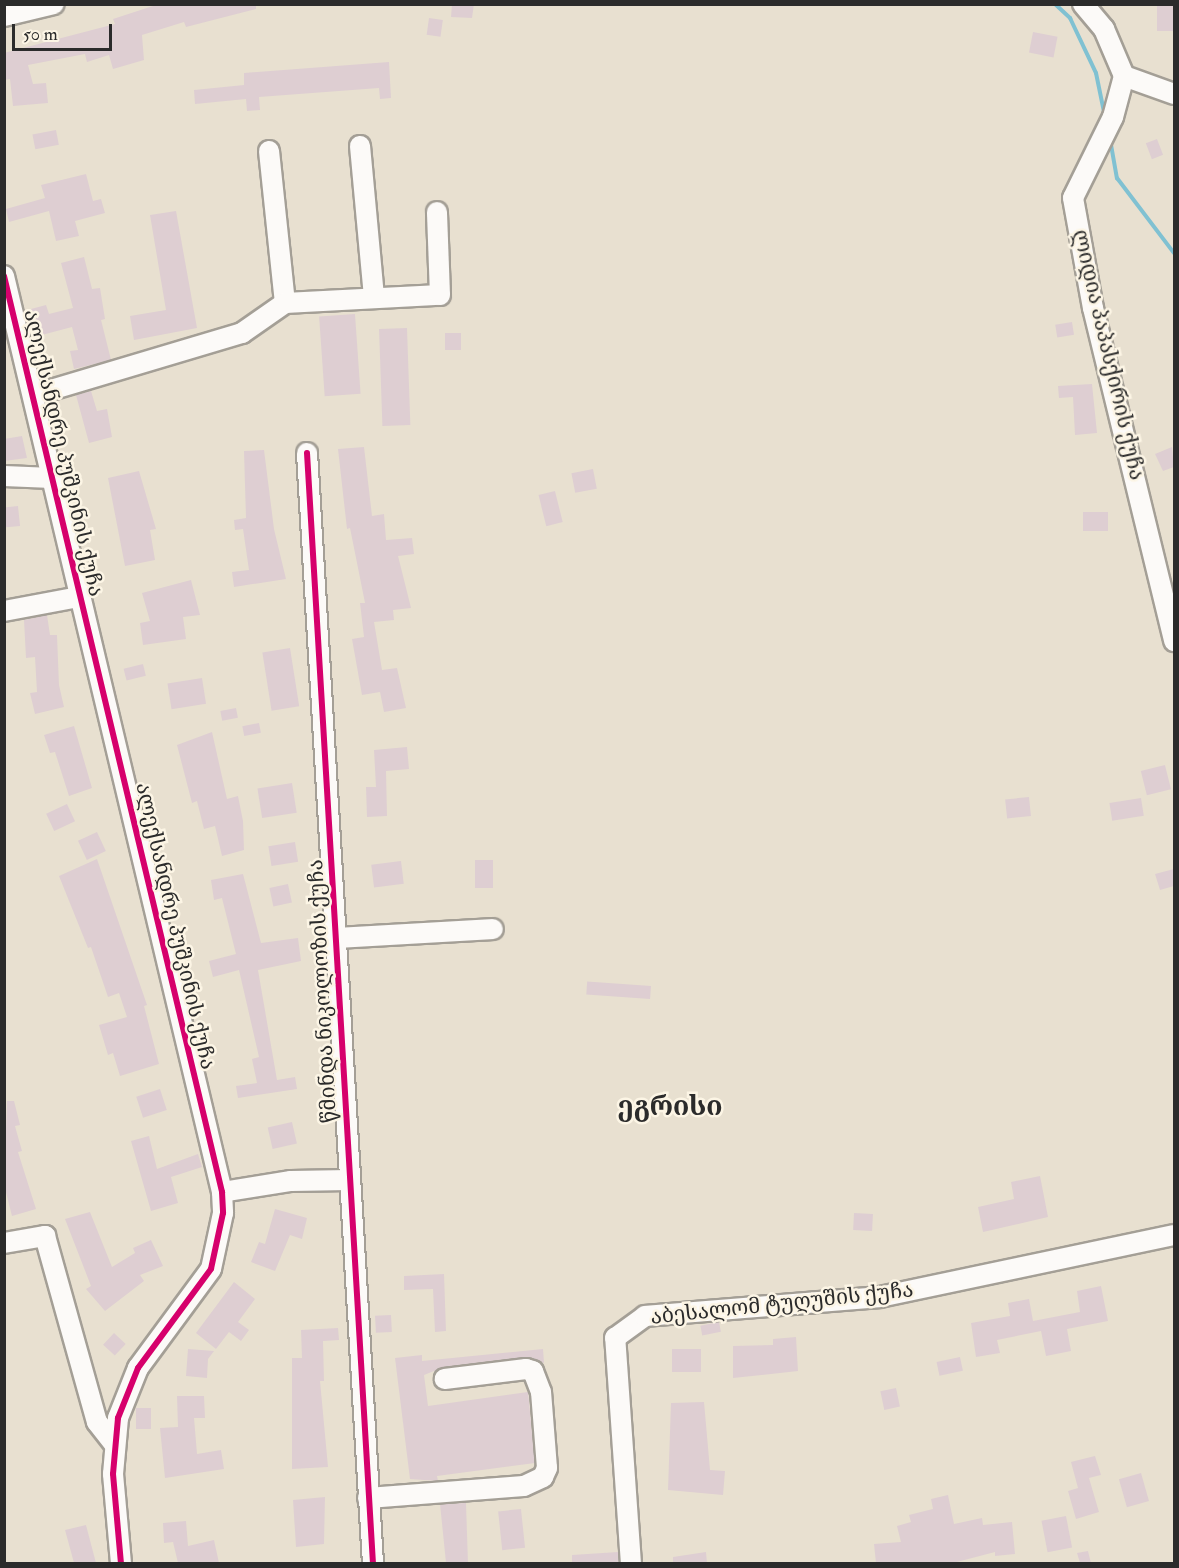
<!DOCTYPE html>
<meta charset="utf-8">
<style>
body{margin:0}
#map{position:relative;width:1179px;height:1568px;overflow:hidden;background:#e8e0d0;font-family:"IM FELL Double Pica","Noto Serif Georgian",serif}
div>[style]{position:absolute}
[style*='--x']{left:calc(var(--x)*1px);top:calc(var(--y)*1px);width:calc(var(--w)*1px);rotate:calc(var(--a)*1deg)}
.stream>*{height:4px;margin:-2px;padding:0 2px;transform-origin:2px;border-radius:2px;background:#80c1d2}
.building>*{inset:0;background:#deced2;transform-origin:0 0}
.roads{filter:drop-shadow(2px 0 #a49f96) drop-shadow(-2px 0 #a49f96) drop-shadow(0 2px #a49f96) drop-shadow(0 -2px #a49f96)}
.minor>*{height:20px;margin:-10px;padding:0 10px;transform-origin:10px;border-radius:10px;background:#fcfaf8}
.cycleway>*{height:6px;margin:-3px;padding:0 3px;transform-origin:3px;border-radius:3px;background:#d6006c}
span{translate:-50% -50%;white-space:nowrap;text-align:center;line-height:1.15;-webkit-text-stroke:5px #fcf5e5;paint-order:stroke}
.street-label{font-size:21px;color:#2b2b2b}
.district-label{font-size:27px;color:#2b2b2b;font-weight:700}
.frame{position:absolute;inset:0;border:6px solid #2b2b2b;pointer-events:none}
.scale{position:absolute;left:12px;top:24px;width:100px;height:27px;box-sizing:border-box;border:3px solid #2b2b2b;border-top:0;padding-left:8px;font-size:18px;line-height:21px;white-space:nowrap;color:#2b2b2b;-webkit-text-stroke:4px #fcf5e5;paint-order:stroke}
</style>
<div id="map">
<div class="stream">
<div style="--x:1055;--y:4;--w:21;--a:43"></div>
<div style="--x:1070;--y:18;--w:61;--a:64.7"></div>
<div style="--x:1096;--y:73;--w:45;--a:78.4"></div>
<div style="--x:1110;--y:139;--w:40;--a:80"></div>
<div style="--x:1117;--y:178;--w:94;--a:52.8"></div>
</div>
<div class="building">
<div style="clip-path:polygon(159px 4px,256px 4px,256px 9px,186px 27px,184px 22px,142px 35px,144px 60px,113px 69px,109px 55px,87px 62px,85px 54px,28px 65px,33px 84px,46px 83px,48px 103px,13px 106px,10px 79px,4px 80px,4px 53px,115px 24px,113px 19px)"></div>
<div style="clip-path:polygon(452px 4px,474px 4px,472px 18px,451px 17px)"></div>
<div style="left:1157px;top:4px;width:17px;height:27px"></div>
<div style="left:429px;top:18px;width:14px;height:17px;rotate:8deg"></div>
<div style="left:1033px;top:32px;width:25px;height:21px;rotate:11deg"></div>
<div style="clip-path:polygon(389px 62px,391px 98px,380px 99px,379px 88px,259px 97px,260px 110px,247px 111px,246px 99px,195px 104px,194px 90px,244px 85px,244px 73px)"></div>
<div style="left:56px;top:130px;width:15px;height:24px;rotate:79deg"></div>
<div style="left:1157px;top:139px;width:17px;height:12px;rotate:69deg"></div>
<div style="clip-path:polygon(86px 174px,93px 201px,101px 199px,105px 213px,75px 221px,79px 236px,56px 241px,49px 211px,9px 222px,6px 209px,45px 198px,41px 185px)"></div>
<div style="clip-path:polygon(176px 211px,197px 328px,134px 340px,130px 316px,166px 310px,150px 215px)"></div>
<div style="clip-path:polygon(84px 257px,92px 289px,100px 288px,105px 319px,101px 320px,111px 360px,74px 369px,70px 351px,78px 350px,72px 327px,38px 336px,31px 309px,46px 305px,49px 314px,73px 308px,61px 263px)"></div>
<div style="left:355px;top:314px;width:80px;height:36px;rotate:86deg"></div>
<div style="left:1072px;top:322px;width:13px;height:17px;rotate:81deg"></div>
<div style="left:407px;top:328px;width:97px;height:28px;rotate:88deg"></div>
<div style="left:461px;top:333px;width:17px;height:16px;rotate:90deg"></div>
<div style="clip-path:polygon(1092px 384px,1097px 433px,1075px 435px,1073px 397px,1059px 398px,1058px 386px)"></div>
<div style="clip-path:polygon(91px 391px,97px 411px,107px 409px,112px 437px,89px 443px,76px 395px)"></div>
<div style="clip-path:polygon(22px 436px,27px 458px,4px 461px,4px 439px)"></div>
<div style="clip-path:polygon(364px 447px,372px 516px,384px 514px,386px 540px,412px 538px,414px 554px,398px 556px,411px 608px,393px 610px,394px 620px,374px 622px,382px 670px,397px 668px,406px 708px,384px 712px,380px 692px,362px 695px,352px 639px,364px 637px,360px 603px,365px 603px,350px 528px,347px 529px,338px 449px)"></div>
<div style="clip-path:polygon(1172px 447px,1174px 467px,1163px 471px,1155px 454px)"></div>
<div style="clip-path:polygon(264px 450px,274px 529px,286px 579px,234px 587px,232px 572px,249px 570px,243px 529px,235px 530px,234px 520px,246px 518px,244px 451px)"></div>
<div style="left:593px;top:469px;width:20px;height:22px;rotate:79deg"></div>
<div style="clip-path:polygon(139px 471px,156px 529px,150px 530px,155px 560px,125px 566px,108px 478px)"></div>
<div style="left:555px;top:491px;width:32px;height:17px;rotate:76deg"></div>
<div style="left:18px;top:506px;width:20px;height:14px;rotate:84deg"></div>
<div style="left:1083px;top:512px;width:25px;height:19px"></div>
<div style="clip-path:polygon(191px 580px,200px 615px,183px 617px,186px 639px,143px 645px,140px 623px,150px 621px,142px 593px)"></div>
<div style="clip-path:polygon(47px 615px,50px 635px,57px 635px,59px 685px,64px 707px,35px 714px,30px 693px,37px 692px,35px 657px,26px 658px,24px 620px)"></div>
<div style="left:290px;top:648px;width:59px;height:28px;rotate:81deg"></div>
<div style="left:143px;top:664px;width:12px;height:20px;rotate:76deg"></div>
<div style="left:202px;top:678px;width:26px;height:35px;rotate:81deg"></div>
<div style="left:236px;top:708px;width:10px;height:16px;rotate:79deg"></div>
<div style="left:259px;top:723px;width:10px;height:17px;rotate:79deg"></div>
<div style="clip-path:polygon(74px 726px,92px 788px,69px 796px,55px 752px,50px 753px,44px 735px)"></div>
<div style="clip-path:polygon(212px 732px,227px 799px,238px 796px,243px 821px,244px 850px,222px 856px,215px 826px,204px 829px,197px 801px,192px 803px,177px 745px)"></div>
<div style="clip-path:polygon(407px 747px,409px 769px,386px 771px,387px 816px,367px 817px,366px 787px,376px 787px,374px 750px)"></div>
<div style="left:1165px;top:765px;width:25px;height:25px;rotate:76deg"></div>
<div style="left:292px;top:783px;width:30px;height:35px;rotate:81deg"></div>
<div style="left:1029px;top:797px;width:19px;height:24px;rotate:84deg"></div>
<div style="left:1141px;top:798px;width:18px;height:32px;rotate:81deg"></div>
<div style="left:67px;top:804px;width:19px;height:23px;rotate:65deg"></div>
<div style="left:97px;top:832px;width:21px;height:21px;rotate:65deg"></div>
<div style="left:295px;top:842px;width:20px;height:27px;rotate:81deg"></div>
<div style="clip-path:polygon(97px 859px,147px 1005px,144px 1006px,159px 1064px,120px 1076px,113px 1053px,108px 1055px,99px 1025px,127px 1017px,119px 993px,108px 997px,91px 947px,88px 948px,59px 876px)"></div>
<div style="left:475px;top:860px;width:18px;height:28px"></div>
<div style="left:401px;top:861px;width:23px;height:30px;rotate:83deg"></div>
<div style="clip-path:polygon(1174px 869px,1174px 886px,1160px 890px,1155px 874px)"></div>
<div style="clip-path:polygon(243px 874px,261px 943px,298px 938px,301px 961px,258px 970px,277px 1080px,295px 1077px,297px 1089px,238px 1098px,236px 1086px,257px 1083px,252px 1059px,259px 1057px,239px 970px,213px 977px,209px 961px,236px 954px,222px 898px,214px 900px,211px 880px)"></div>
<div style="left:288px;top:884px;width:19px;height:19px;rotate:78deg"></div>
<div style="left:651px;top:986px;width:13px;height:64px;rotate:94deg"></div>
<div style="left:160px;top:1089px;width:22px;height:25px;rotate:72deg"></div>
<div style="clip-path:polygon(7px 1101px,14px 1101px,20px 1125px,15px 1126px,22px 1151px,18px 1152px,36px 1209px,12px 1216px,4px 1184px)"></div>
<div style="left:292px;top:1122px;width:22px;height:25px;rotate:77deg"></div>
<div style="clip-path:polygon(149px 1136px,157px 1169px,198px 1154px,202px 1167px,171px 1177px,178px 1203px,151px 1211px,131px 1141px)"></div>
<div style="clip-path:polygon(1040px 1176px,1048px 1217px,983px 1232px,978px 1207px,1014px 1199px,1011px 1182px)"></div>
<div style="clip-path:polygon(275px 1209px,307px 1218px,302px 1239px,290px 1235px,275px 1271px,251px 1262px,259px 1242px,265px 1244px)"></div>
<div style="clip-path:polygon(90px 1212px,112px 1267px,135px 1253px,133px 1248px,151px 1240px,163px 1266px,140px 1275px,144px 1281px,105px 1311px,86px 1289px,91px 1286px,65px 1219px)"></div>
<div style="left:854px;top:1213px;width:19px;height:17px;rotate:3deg"></div>
<div style="clip-path:polygon(444px 1274px,446px 1331px,435px 1332px,433px 1289px,404px 1290px,404px 1276px)"></div>
<div style="clip-path:polygon(234px 1282px,255px 1299px,238px 1322px,249px 1330px,241px 1341px,229px 1332px,216px 1349px,196px 1333px)"></div>
<div style="clip-path:polygon(1101px 1286px,1108px 1321px,1067px 1329px,1071px 1351px,1046px 1356px,1041px 1331px,997px 1340px,1000px 1353px,976px 1357px,971px 1323px,1010px 1316px,1008px 1303px,1029px 1299px,1033px 1321px,1080px 1312px,1077px 1291px)"></div>
<div style="left:391px;top:1315px;width:17px;height:16px;rotate:87deg"></div>
<div style="left:719px;top:1322px;width:10px;height:19px;rotate:79deg"></div>
<div style="clip-path:polygon(338px 1328px,339px 1340px,323px 1341px,324px 1381px,320px 1381px,328px 1467px,292px 1469px,292px 1358px,302px 1358px,301px 1330px)"></div>
<div style="left:114px;top:1333px;width:16px;height:16px;rotate:43deg"></div>
<div style="clip-path:polygon(796px 1337px,798px 1371px,733px 1378px,733px 1346px,773px 1345px,773px 1339px)"></div>
<div style="clip-path:polygon(188px 1349px,214px 1351px,208px 1359px,207px 1378px,186px 1376px)"></div>
<div style="clip-path:polygon(543px 1349px,544px 1363px,525px 1357px,444px 1367px,424px 1375px,428px 1406px,528px 1392px,535px 1463px,437px 1476px,438px 1481px,410px 1479px,395px 1358px,422px 1355px,422px 1361px)"></div>
<div style="left:672px;top:1349px;width:29px;height:23px"></div>
<div style="left:960px;top:1357px;width:14px;height:24px;rotate:78deg"></div>
<div style="left:896px;top:1388px;width:19px;height:16px;rotate:78deg"></div>
<div style="clip-path:polygon(177px 1396px,204px 1396px,205px 1418px,194px 1418px,197px 1454px,221px 1450px,224px 1469px,165px 1478px,160px 1428px,178px 1427px)"></div>
<div style="clip-path:polygon(704px 1402px,710px 1470px,725px 1471px,723px 1495px,668px 1490px,671px 1403px)"></div>
<div style="left:151px;top:1408px;width:21px;height:15px;rotate:90deg"></div>
<div style="clip-path:polygon(1095px 1456px,1101px 1475px,1089px 1478px,1099px 1512px,1076px 1519px,1068px 1491px,1078px 1488px,1071px 1462px)"></div>
<div style="left:1141px;top:1473px;width:29px;height:23px;rotate:74deg"></div>
<div style="clip-path:polygon(948px 1495px,954px 1524px,982px 1518px,983px 1525px,1012px 1522px,1015px 1554px,995px 1556px,995px 1552px,953px 1563px,876px 1563px,874px 1544px,901px 1542px,897px 1526px,911px 1522px,909px 1515px,933px 1509px,931px 1499px)"></div>
<div style="clip-path:polygon(325px 1497px,324px 1544px,296px 1547px,293px 1500px)"></div>
<div style="clip-path:polygon(466px 1503px,468px 1563px,446px 1563px,440px 1504px)"></div>
<div style="left:521px;top:1509px;width:39px;height:23px;rotate:84deg"></div>
<div style="left:1066px;top:1516px;width:32px;height:25px;rotate:79deg"></div>
<div style="clip-path:polygon(186px 1521px,188px 1546px,214px 1540px,219px 1563px,178px 1563px,173px 1542px,164px 1543px,163px 1523px)"></div>
<div style="clip-path:polygon(86px 1525px,96px 1563px,74px 1563px,65px 1530px)"></div>
<div style="clip-path:polygon(1088px 1551px,1091px 1563px,1080px 1563px,1077px 1553px)"></div>
<div style="clip-path:polygon(618px 1552px,619px 1563px,572px 1563px,572px 1555px)"></div>
<div style="clip-path:polygon(706px 1552px,707px 1563px,673px 1563px,673px 1557px)"></div>
</div>
<div class="roads">
<div class="minor">
<div style="--x:1083;--y:4;--w:33;--a:50"></div>
<div style="--x:1104;--y:29;--w:51;--a:66.9"></div>
<div style="--x:1124;--y:76;--w:53;--a:19.8"></div>
<div style="--x:4;--y:16;--w:51;--a:-13.5"></div>
<div style="--x:1124;--y:76;--w:42;--a:105"></div>
<div style="--x:1113;--y:117;--w:90;--a:116.3"></div>
<div style="--x:1073;--y:198;--w:112;--a:79.7"></div>
<div style="--x:1093;--y:308;--w:343;--a:76.3"></div>
<div style="--x:360;--y:146;--w:152;--a:84.7"></div>
<div style="--x:269;--y:151;--w:153;--a:84"></div>
<div style="--x:4;--y:276;--w:942;--a:76.61"></div>
<div style="--x:222;--y:1192;--w:21;--a:87"></div>
<div style="--x:223;--y:1213;--w:57;--a:102.1"></div>
<div style="--x:211;--y:1269;--w:123;--a:126.4"></div>
<div style="--x:138;--y:1368;--w:54;--a:111.8"></div>
<div style="--x:118;--y:1418;--w:56;--a:95.1"></div>
<div style="--x:113;--y:1474;--w:90;--a:84.9"></div>
<div style="--x:34;--y:395;--w:217;--a:-16.6"></div>
<div style="--x:242;--y:333;--w:52;--a:-34.9"></div>
<div style="--x:285;--y:303;--w:155;--a:-3"></div>
<div style="--x:440;--y:295;--w:83;--a:-92.1"></div>
<div style="--x:307;--y:453;--w:1113;--a:86.6"></div>
<div style="--x:4;--y:476;--w:48;--a:2.4"></div>
<div style="--x:4;--y:611;--w:76;--a:-10.6"></div>
<div style="--x:338;--y:938;--w:155;--a:-3.3"></div>
<div style="--x:222;--y:1192;--w:70;--a:-9.1"></div>
<div style="--x:291;--y:1181;--w:58;--a:-1"></div>
<div style="--x:4;--y:1243;--w:42;--a:-9.7"></div>
<div style="--x:45;--y:1236;--w:193;--a:74.4"></div>
<div style="--x:97;--y:1422;--w:28;--a:52"></div>
<div style="--x:368;--y:1498;--w:156;--a:-4.4"></div>
<div style="--x:524;--y:1486;--w:21;--a:-25"></div>
<div style="--x:543;--y:1477;--w:10;--a:-66"></div>
<div style="--x:547;--y:1468;--w:76;--a:-94.5"></div>
<div style="--x:541;--y:1392;--w:22;--a:-111"></div>
<div style="--x:533;--y:1371;--w:7;--a:-164"></div>
<div style="--x:526;--y:1369;--w:82;--a:173"></div>
<div style="--x:631;--y:1564;--w:227;--a:-94"></div>
<div style="--x:615;--y:1338;--w:37;--a:-36"></div>
<div style="--x:645;--y:1316;--w:236;--a:-4.6"></div>
<div style="--x:880;--y:1297;--w:300;--a:-11.9"></div>
</div>
</div>
<div class="cycleway">
<div style="--x:4;--y:276;--w:942;--a:76.61"></div>
<div style="--x:222;--y:1192;--w:21;--a:87"></div>
<div style="--x:223;--y:1213;--w:57;--a:102.1"></div>
<div style="--x:211;--y:1269;--w:123;--a:126.4"></div>
<div style="--x:138;--y:1368;--w:54;--a:111.8"></div>
<div style="--x:118;--y:1418;--w:56;--a:95.1"></div>
<div style="--x:113;--y:1474;--w:90;--a:84.9"></div>
<div style="--x:307;--y:453;--w:1113;--a:86.6"></div>
</div>
<div class="street-label">
<span style="left:1108px;top:355px;rotate:77deg">ლიდია პაპასქირის ქუჩა</span>
<span style="left:63px;top:453px;rotate:77deg">ალექსანდრე პუშკინის ქუჩა</span>
<span style="left:175px;top:926px;rotate:77deg">ალექსანდრე პუშკინის ქუჩა</span>
<span style="left:323px;top:991px;rotate:-93deg">წმინდა ნიკოლოზის ქუჩა</span>
<span style="left:782px;top:1304px;rotate:-6deg">აბესალომ ტუღუშის ქუჩა</span>
</div>
<div class="district-label">
<span style="left:670px;top:1107px">ეგრისი</span>
</div>
<div class="frame"></div>
<div class="scale">50 m</div>
</div>
